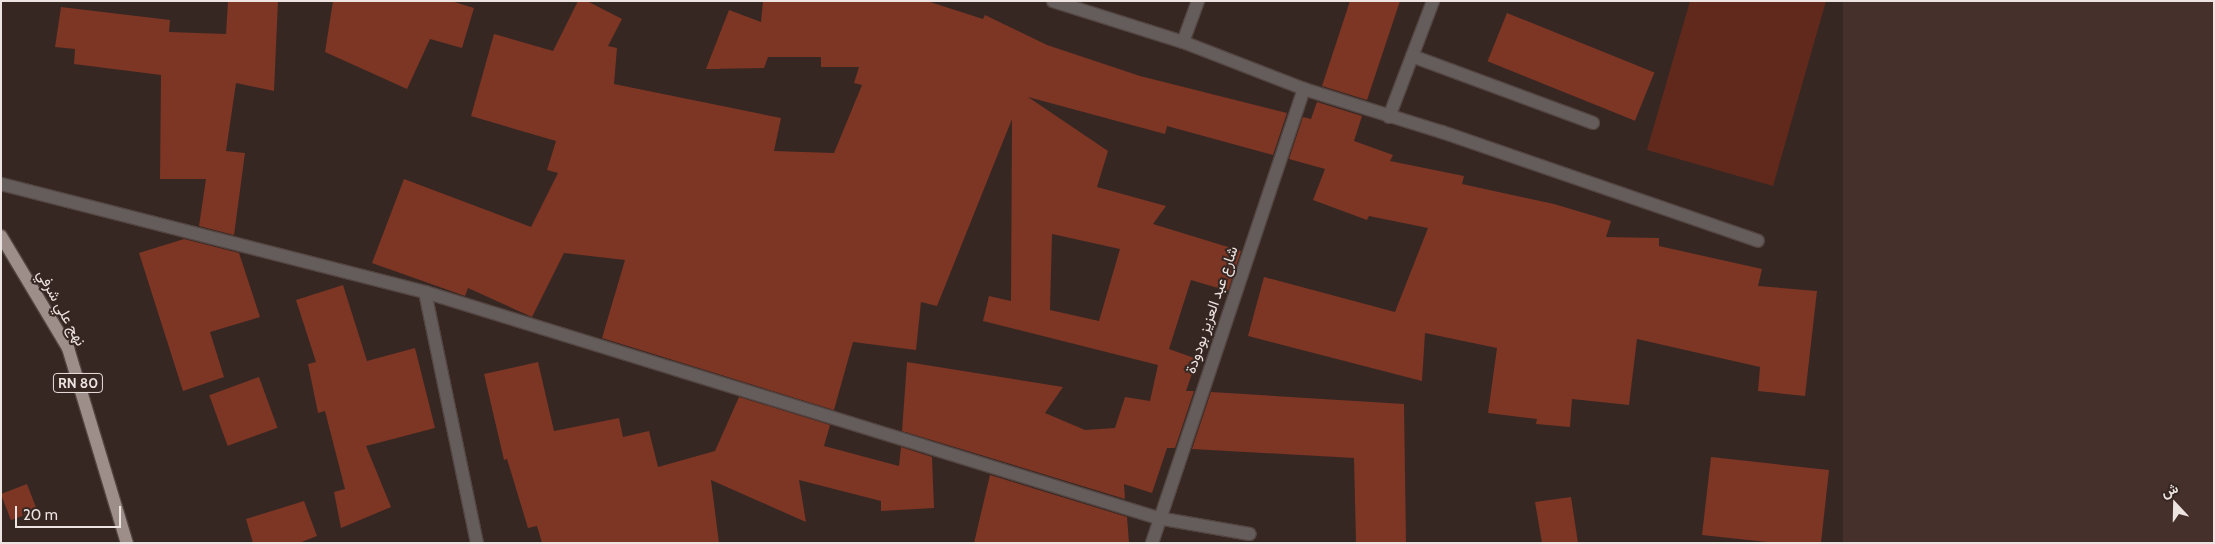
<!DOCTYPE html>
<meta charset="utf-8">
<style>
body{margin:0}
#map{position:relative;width:2215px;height:544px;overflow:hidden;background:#362723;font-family:Cabin,Vazirmatn,sans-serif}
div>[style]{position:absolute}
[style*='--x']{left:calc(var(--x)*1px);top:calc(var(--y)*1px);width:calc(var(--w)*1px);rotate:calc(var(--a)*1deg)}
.built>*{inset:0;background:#45302b;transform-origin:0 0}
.green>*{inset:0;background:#61291c}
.building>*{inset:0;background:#7d3524;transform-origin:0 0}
.roads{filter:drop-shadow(1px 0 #534541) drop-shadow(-1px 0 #534541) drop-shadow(0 1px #534541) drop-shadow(0 -1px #534541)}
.minor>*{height:12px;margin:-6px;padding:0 6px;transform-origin:6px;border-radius:6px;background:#655d5b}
.major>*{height:12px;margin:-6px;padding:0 6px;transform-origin:6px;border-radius:6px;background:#9e8e89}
span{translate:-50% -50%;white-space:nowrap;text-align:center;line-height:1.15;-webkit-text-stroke:4px #362723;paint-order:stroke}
.shield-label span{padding:1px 4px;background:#362723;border:1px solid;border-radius:4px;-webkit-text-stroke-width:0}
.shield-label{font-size:14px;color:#ede3e0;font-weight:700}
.street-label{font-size:15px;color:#ede3e0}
.frame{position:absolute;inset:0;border:2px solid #ede3e0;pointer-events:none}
.north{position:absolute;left:2150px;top:479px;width:50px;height:50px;-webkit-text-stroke:4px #362723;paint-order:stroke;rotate:339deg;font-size:14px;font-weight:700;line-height:20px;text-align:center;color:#ede3e0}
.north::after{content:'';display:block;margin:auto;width:18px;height:22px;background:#ede3e0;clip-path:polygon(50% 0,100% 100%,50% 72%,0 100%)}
.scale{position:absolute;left:15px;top:506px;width:106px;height:22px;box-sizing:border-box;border:2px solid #ede3e0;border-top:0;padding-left:6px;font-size:15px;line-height:18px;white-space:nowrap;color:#ede3e0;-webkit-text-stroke:4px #362723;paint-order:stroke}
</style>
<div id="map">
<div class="built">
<div style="left:1843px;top:1px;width:371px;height:543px"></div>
</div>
<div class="green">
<div style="clip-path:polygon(1690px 1px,1826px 1px,1773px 186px,1647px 150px)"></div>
</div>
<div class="building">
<div style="clip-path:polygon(228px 1px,278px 1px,274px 91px,236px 83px,226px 151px,245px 153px,234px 235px,199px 226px,206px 179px,160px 179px,161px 75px,74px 64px,75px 49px,55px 47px,61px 7px,170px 20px,169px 32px,226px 34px)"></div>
<div style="clip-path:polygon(333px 1px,451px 1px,474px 8px,462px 48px,430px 39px,407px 89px,325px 52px)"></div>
<div style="clip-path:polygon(evenodd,578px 1px,587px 1px,622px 19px,608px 46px,617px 48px,614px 84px,781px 118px,774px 151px,834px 153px,862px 85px,854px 83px,859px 67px,821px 67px,821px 57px,768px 57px,764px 68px,706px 69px,729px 10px,761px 22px,763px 1px,927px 1px,983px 19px,985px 15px,1047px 45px,1140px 76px,1287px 113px,1273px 155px,1167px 126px,1165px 134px,1028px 97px,1108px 151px,1097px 187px,1166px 206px,1153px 224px,1241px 251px,1228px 291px,1191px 280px,1169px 349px,1197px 359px,1186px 391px,1194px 391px,1175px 448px,1167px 448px,1152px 493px,1124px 484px,1125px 499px,902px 431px,907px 362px,1063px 387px,1045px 413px,1085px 430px,1115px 428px,1125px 397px,1150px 401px,1158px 365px,983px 321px,989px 296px,1011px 301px,1012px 119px,937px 306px,921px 302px,916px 350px,853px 342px,834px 410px,602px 338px,625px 260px,564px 253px,532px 317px,468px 288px,465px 296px,372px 263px,404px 179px,531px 227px,558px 173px,547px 170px,556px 141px,471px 116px,494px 34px,553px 51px,578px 1px,1052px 234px,1120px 249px,1099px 321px,1050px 310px,1052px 234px)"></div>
<div style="clip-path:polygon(1350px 1px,1400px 1px,1367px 100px,1322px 86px)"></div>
<div style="left:1507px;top:13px;width:159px;height:52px;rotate:22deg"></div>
<div style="clip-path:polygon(1317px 102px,1362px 116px,1354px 141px,1393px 155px,1390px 161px,1464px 176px,1462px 184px,1554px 204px,1611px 221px,1606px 237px,1659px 238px,1659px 246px,1762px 269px,1758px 286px,1817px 291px,1805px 396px,1758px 391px,1760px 367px,1637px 339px,1629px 405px,1572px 399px,1570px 427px,1536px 424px,1537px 419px,1488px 413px,1497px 348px,1425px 333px,1422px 381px,1248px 336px,1264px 277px,1395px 312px,1428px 228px,1369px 216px,1367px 220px,1313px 200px,1325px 169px,1289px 159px,1303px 117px,1311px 119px)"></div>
<div style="clip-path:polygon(184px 239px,239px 253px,260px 317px,210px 332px,224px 377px,183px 391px,139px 253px)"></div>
<div style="clip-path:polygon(343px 285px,367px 361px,415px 348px,435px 428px,366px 446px,391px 507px,341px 528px,334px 492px,345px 489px,325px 411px,318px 413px,308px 364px,316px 362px,296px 300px)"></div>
<div style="clip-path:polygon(538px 362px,554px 431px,619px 418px,623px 437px,649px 431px,658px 467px,715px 451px,739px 397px,830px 425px,824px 446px,899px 466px,901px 447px,932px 457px,934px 508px,881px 511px,881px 501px,799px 480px,806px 522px,711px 480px,719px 543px,542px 543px,537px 526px,528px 528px,507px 459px,504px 460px,484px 374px)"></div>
<div style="left:259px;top:377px;width:54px;height:53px;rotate:70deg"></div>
<div style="clip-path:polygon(1211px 392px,1404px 404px,1406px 543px,1356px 543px,1354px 458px,1192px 449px)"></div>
<div style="clip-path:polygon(1711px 457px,1829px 470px,1821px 543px,1776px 543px,1702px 535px)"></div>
<div style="clip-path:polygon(990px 475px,1127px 517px,1129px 543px,974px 543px)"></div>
<div style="left:27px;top:484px;width:28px;height:28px;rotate:69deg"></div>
<div style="clip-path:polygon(1571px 497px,1578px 543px,1542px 543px,1535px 502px)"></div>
<div style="clip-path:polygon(304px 501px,317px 536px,299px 543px,253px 543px,246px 519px)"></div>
</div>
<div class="roads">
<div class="minor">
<div style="--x:1053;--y:1;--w:136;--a:17.5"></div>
<div style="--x:1183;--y:42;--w:130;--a:21.2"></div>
<div style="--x:1304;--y:89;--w:145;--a:17.3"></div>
<div style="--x:1442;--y:132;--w:334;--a:19"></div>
<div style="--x:1183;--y:42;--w:44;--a:-69.9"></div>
<div style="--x:1412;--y:56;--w:193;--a:20.3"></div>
<div style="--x:1389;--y:117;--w:124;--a:-69.2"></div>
<div style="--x:1;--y:184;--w:438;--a:14.3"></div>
<div style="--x:425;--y:292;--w:767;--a:17.14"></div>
<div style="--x:1158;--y:518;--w:93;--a:9.9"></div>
<div style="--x:425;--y:292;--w:256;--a:78.3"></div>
<div style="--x:1152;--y:543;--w:479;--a:-71.5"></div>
</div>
<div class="major">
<div style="--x:1;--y:236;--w:131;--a:59.1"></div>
<div style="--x:68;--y:348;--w:204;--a:73.2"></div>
</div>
</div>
<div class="shield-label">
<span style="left:78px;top:383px">RN 80</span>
</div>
<div class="street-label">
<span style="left:61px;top:308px;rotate:61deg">نهج علي شرفي</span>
<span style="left:1212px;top:310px;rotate:-71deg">شارع عبد العزيز بودودة</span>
</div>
<div class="frame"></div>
<div class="north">ش</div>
<div class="scale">20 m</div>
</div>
